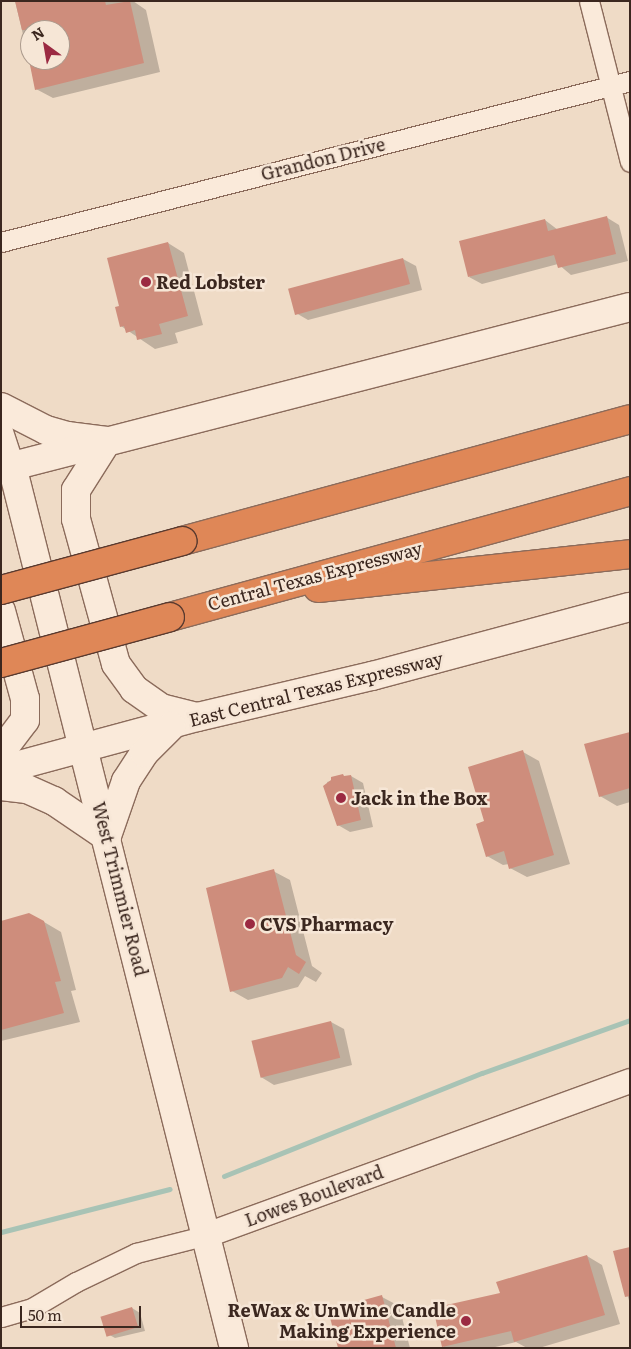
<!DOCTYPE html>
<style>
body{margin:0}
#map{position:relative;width:631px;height:1349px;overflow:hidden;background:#efdbc6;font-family:Literata,serif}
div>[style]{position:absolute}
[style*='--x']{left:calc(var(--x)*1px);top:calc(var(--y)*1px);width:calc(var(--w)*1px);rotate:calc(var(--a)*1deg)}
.shadow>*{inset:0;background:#0003}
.stream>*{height:5px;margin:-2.5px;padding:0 2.5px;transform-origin:2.5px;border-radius:2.5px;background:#a8c3b5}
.building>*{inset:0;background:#ce8d7c;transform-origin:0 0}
.roads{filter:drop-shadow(1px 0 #8b6b5b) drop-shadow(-1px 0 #8b6b5b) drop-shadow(0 1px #8b6b5b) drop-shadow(0 -1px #8b6b5b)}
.minor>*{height:19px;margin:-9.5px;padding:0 9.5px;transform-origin:9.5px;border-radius:9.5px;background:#faeada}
.tertiary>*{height:24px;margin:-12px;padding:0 12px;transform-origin:12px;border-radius:12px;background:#faeada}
.secondary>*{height:28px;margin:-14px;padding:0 14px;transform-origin:14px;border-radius:14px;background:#faeada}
.motorway>*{height:28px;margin:-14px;padding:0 14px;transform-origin:14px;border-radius:14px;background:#df8757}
.bridges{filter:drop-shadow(1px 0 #593a2f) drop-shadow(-1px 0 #593a2f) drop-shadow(0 1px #593a2f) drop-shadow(0 -1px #593a2f)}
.motorway-bridge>*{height:28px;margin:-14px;padding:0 14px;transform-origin:14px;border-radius:14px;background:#df8757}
.dots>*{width:14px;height:14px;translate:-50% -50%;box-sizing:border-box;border:2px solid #f6e6d6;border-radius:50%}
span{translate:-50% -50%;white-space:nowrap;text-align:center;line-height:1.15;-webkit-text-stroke:5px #f6e6d6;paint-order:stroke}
.street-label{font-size:18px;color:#3b271f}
.poi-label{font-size:18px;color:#3b271f;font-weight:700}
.left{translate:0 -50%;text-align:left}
.right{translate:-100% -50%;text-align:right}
.frame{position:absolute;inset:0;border:2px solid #3b271f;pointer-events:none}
.north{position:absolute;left:20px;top:20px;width:50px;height:50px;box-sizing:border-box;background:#f6e6d6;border:1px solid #ab9a8d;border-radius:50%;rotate:328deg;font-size:14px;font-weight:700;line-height:20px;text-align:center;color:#3b271f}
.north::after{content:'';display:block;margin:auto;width:18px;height:22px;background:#9b2a42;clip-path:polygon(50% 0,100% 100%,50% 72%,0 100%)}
.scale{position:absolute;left:20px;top:1306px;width:121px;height:22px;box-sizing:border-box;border:2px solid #3b271f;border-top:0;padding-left:6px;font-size:15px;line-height:18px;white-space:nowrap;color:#3b271f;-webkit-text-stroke:4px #f6e6d6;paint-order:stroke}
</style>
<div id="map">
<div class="shadow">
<div style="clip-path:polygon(evenodd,15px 1px,133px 1px,146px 10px,160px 72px,53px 98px,36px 89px,15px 1px,30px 30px,60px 30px,60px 60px,30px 60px,30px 30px)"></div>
<div style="clip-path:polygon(606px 217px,619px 225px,628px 261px,571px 275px,558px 264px,482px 284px,469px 277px,545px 220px,558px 230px)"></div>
<div style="clip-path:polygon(168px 243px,184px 253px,203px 325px,175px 333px,178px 343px,155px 349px,121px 326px)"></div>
<div style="clip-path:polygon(403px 259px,416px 266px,422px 290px,308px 320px,296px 313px)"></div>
<div style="clip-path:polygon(630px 733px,630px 802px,617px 806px,600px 796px)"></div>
<div style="clip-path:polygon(523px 752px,539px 761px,570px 864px,527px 877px,510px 868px,509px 864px,503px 865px,487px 856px)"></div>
<div style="clip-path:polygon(351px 776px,363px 783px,373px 827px,350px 832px,338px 825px,327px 782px)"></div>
<div style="clip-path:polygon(273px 871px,290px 880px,312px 966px,322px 973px,316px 982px,305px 976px,298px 987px,248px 1000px,232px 991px)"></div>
<div style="clip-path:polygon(1px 922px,44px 922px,61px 932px,76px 990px,71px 991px,80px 1022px,1px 1041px)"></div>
<div style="clip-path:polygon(331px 1022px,344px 1029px,352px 1065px,274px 1085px,261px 1077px)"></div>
<div style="clip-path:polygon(630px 1248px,630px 1304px,615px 1252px)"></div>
<div style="clip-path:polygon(587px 1256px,602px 1265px,620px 1324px,539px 1348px,527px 1348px,516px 1342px,491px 1348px,443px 1347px,501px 1294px)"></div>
<div style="clip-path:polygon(382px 1297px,399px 1306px,410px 1348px,339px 1348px)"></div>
<div style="clip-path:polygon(132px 1308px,140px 1313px,145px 1331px,115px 1338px,106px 1333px)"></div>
</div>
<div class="stream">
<div style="--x:224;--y:1176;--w:278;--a:-21.8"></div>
<div style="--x:482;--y:1073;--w:157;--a:-19.7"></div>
<div style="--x:1;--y:1232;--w:174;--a:-14.3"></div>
</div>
<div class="building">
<div style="clip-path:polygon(15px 1px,105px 1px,106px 5px,130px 1px,144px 63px,35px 90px,29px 60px,60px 60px,60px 30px,22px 30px)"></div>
<div style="clip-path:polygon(607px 216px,616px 254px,558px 268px,554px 255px,468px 277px,459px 241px,545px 219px,548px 231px)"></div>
<div style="clip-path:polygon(168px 242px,188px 316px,159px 324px,162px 334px,137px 340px,135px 330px,126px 333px,124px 326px,120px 327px,115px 307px,119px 306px,107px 258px)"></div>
<div style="left:403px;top:258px;width:27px;height:119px;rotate:75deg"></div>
<div style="clip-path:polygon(630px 732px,630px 788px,599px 797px,584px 744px)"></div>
<div style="clip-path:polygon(523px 750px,554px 855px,509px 869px,504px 851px,486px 857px,476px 824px,484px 821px,468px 767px)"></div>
<div style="clip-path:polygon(343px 774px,344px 776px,351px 775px,361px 820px,337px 826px,323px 786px,331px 780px,331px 777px)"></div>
<div style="clip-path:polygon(274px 869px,296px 955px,306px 962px,299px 974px,288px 967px,282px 978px,230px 992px,206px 888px)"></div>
<div style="clip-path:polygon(29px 913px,44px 921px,61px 981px,55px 982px,64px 1013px,1px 1030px,1px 921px)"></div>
<div style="left:331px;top:1021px;width:38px;height:82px;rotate:76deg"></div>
<div style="clip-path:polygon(630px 1247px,630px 1296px,625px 1297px,613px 1251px)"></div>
<div style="clip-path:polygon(587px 1255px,605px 1315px,514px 1342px,511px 1331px,442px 1347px,433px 1308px,500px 1293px,496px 1282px)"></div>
<div style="clip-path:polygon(382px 1295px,396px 1348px,338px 1348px,328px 1310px)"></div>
<div style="left:132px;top:1307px;width:21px;height:33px;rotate:73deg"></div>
</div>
<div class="roads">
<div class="minor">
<div style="--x:589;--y:1;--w:166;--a:75.7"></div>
<div style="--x:1;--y:242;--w:649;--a:-14.36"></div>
<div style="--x:1;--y:1317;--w:32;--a:-16"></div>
<div style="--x:32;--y:1308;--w:51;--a:-30.6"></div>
<div style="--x:76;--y:1282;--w:67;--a:-25.8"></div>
<div style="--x:136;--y:1253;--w:73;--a:-14.2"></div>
</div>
<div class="tertiary">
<div style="--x:1;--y:432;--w:36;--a:72"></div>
<div style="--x:207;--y:1235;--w:450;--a:-20"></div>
</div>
<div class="secondary">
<div style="--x:1;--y:407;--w:51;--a:27.1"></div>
<div style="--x:46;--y:430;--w:22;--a:16"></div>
<div style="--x:67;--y:436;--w:40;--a:7.1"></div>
<div style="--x:107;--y:441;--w:58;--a:122.3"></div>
<div style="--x:76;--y:490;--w:29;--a:90"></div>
<div style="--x:76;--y:519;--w:150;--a:74.6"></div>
<div style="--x:116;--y:664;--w:31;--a:54"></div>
<div style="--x:134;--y:689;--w:33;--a:35"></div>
<div style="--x:161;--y:708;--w:36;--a:14"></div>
<div style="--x:12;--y:466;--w:910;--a:75.87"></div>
<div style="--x:1;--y:469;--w:650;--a:-14.44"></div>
<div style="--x:1;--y:611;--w:91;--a:74.7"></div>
<div style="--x:25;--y:699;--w:21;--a:90"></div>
<div style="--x:25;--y:720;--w:40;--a:127"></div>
<div style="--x:1;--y:770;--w:204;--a:-15.1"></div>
<div style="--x:198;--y:717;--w:179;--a:-13.3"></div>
<div style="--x:372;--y:676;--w:267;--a:-15"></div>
<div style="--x:1;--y:786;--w:26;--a:7"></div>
<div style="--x:27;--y:789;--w:30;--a:24"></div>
<div style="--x:54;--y:801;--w:64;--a:34.2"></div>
<div style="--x:107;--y:836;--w:58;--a:-70.9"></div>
<div style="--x:126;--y:781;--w:33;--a:-57"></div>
<div style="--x:144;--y:753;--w:38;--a:-45"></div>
</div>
<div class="motorway">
<div style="--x:182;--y:541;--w:464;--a:-15.2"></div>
<div style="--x:318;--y:588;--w:314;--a:-6.2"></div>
<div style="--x:170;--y:617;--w:477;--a:-15.3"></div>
</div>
</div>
<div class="bridges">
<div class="motorway-bridge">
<div style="--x:1;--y:590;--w:188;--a:-15.1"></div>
<div style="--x:1;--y:663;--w:175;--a:-15.2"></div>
</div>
</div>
<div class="dots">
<div style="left:146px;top:282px;background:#9b2a42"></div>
<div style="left:341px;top:798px;background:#9b2a42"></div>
<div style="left:250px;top:924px;background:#9b2a42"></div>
<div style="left:466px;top:1321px;background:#9b2a42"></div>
</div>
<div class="street-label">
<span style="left:323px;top:159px;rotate:-14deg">Grandon Drive</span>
<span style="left:315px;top:576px;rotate:-15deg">Central Texas Expressway</span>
<span style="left:316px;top:689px;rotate:-14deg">East Central Texas Expressway</span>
<span style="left:120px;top:889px;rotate:76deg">West Trimmier Road</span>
<span style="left:314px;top:1196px;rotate:-20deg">Lowes Boulevard</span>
</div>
<div class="poi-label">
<span class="left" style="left:156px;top:282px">Red Lobster</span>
<span class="left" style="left:351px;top:798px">Jack in the Box</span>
<span class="left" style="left:260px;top:924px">CVS Pharmacy</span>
<span class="right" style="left:456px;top:1321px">ReWax &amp; UnWine Candle<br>Making Experience</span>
</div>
<div class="frame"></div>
<div class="north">N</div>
<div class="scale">50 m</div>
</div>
